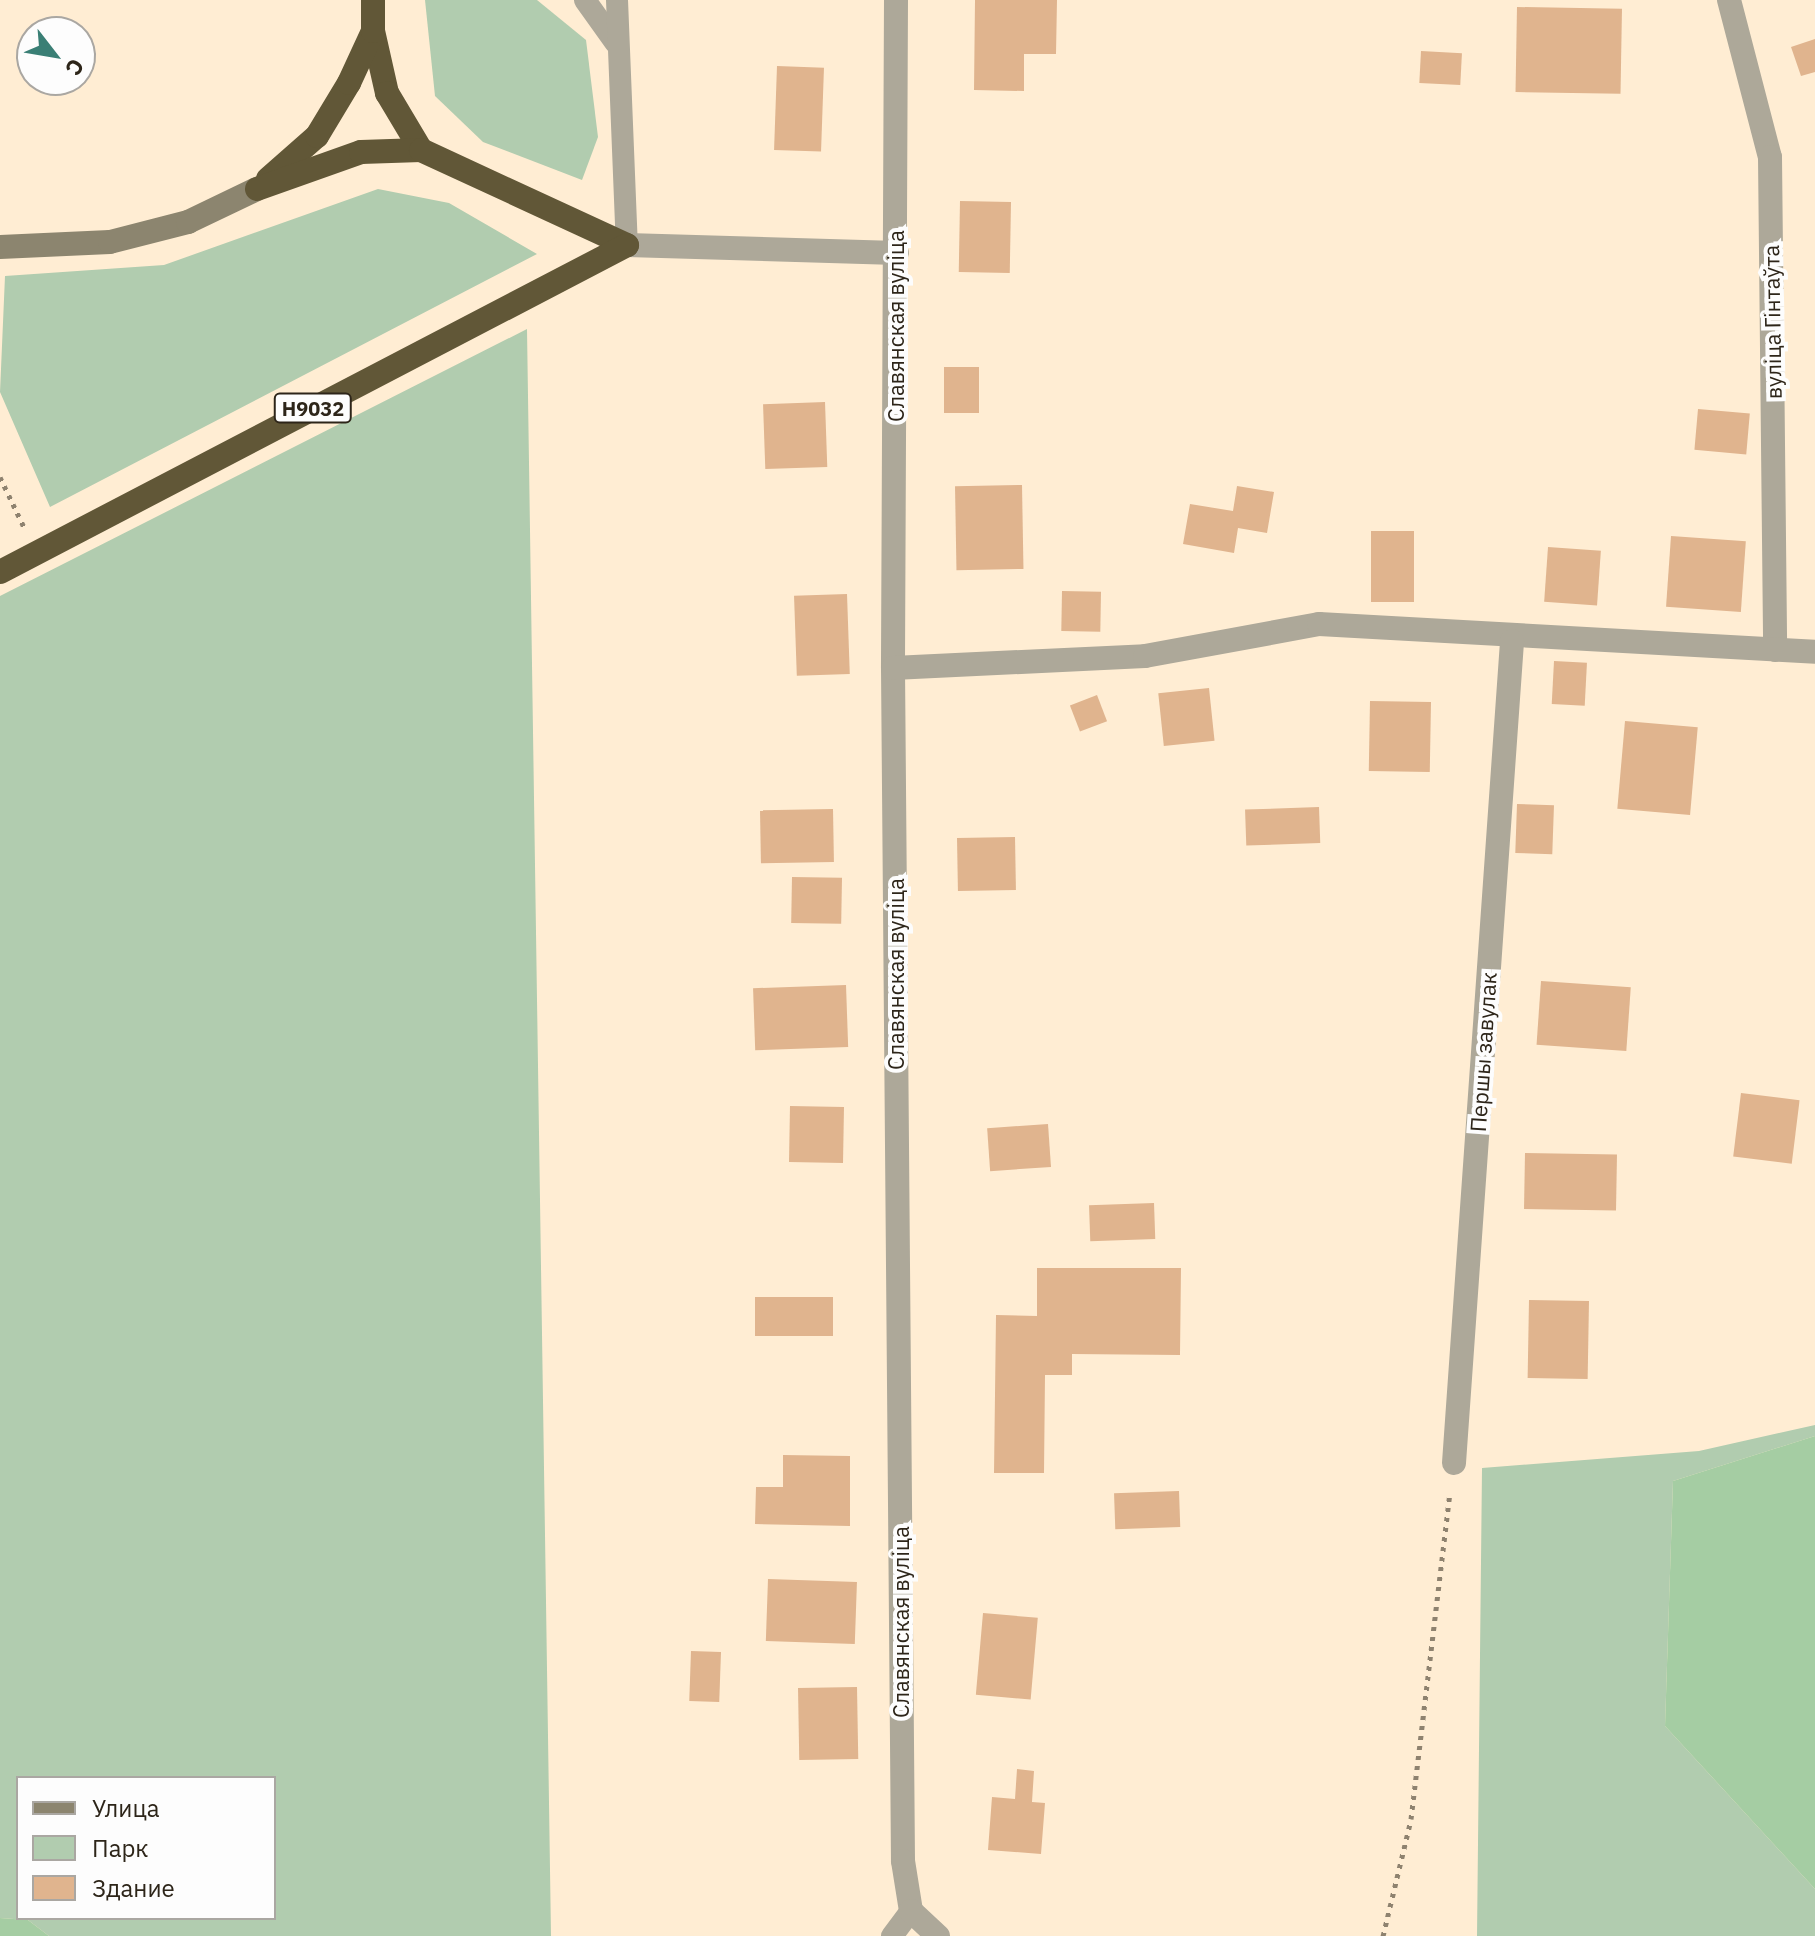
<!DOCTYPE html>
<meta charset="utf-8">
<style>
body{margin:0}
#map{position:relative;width:1815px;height:1936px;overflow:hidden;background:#ffedd3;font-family:"IBM Plex Sans",sans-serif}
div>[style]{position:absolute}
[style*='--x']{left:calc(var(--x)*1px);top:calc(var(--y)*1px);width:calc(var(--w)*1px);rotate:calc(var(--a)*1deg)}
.green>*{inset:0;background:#b1ccaf}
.forest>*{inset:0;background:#a5cda3}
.building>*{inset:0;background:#e0b48e;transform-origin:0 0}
.path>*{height:5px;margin-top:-2.5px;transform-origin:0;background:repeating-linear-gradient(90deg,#8e826f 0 4px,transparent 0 10px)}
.lane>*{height:22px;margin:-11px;padding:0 11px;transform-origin:11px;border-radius:11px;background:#ada899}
.street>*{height:24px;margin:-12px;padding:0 12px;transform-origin:12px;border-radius:12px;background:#ada899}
.secondary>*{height:24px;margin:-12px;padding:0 12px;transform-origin:12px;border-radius:12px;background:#8c856f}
.highway>*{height:24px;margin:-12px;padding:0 12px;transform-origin:12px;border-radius:12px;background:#615737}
span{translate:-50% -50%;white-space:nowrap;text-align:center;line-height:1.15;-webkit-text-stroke:8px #fdfdfd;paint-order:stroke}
.shield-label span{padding:2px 6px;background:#fdfdfd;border:2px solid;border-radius:6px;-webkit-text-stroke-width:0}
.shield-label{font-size:20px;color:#2d2519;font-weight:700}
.street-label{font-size:22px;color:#2d2519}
.legend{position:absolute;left:16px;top:1776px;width:260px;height:144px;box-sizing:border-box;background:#fdfdfd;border:2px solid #aaa7a2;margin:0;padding:10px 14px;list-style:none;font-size:24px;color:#2d2519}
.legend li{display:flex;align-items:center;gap:16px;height:40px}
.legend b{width:40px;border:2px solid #aaa7a2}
.north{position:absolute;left:16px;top:16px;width:80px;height:80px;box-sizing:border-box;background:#fdfdfd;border:2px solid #aaa7a2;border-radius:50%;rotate:121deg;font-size:22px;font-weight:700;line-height:32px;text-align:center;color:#2d2519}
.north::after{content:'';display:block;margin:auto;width:28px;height:36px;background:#3a7f75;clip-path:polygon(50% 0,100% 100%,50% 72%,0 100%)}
</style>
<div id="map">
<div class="green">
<div style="clip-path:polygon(425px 0,537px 0,586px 40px,598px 137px,582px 180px,483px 142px,435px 96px)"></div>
<div style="clip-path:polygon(378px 189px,449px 203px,537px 254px,50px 507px,0 392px,5px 276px,164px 265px)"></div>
<div style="clip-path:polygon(evenodd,527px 329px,551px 1936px,49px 1936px,28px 1920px,0 1918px,0 596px,527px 329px,18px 1778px,274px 1778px,274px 1918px,18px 1918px,18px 1778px)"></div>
<div style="clip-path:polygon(1815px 1425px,1815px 1436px,1673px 1481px,1665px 1726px,1815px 1889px,1815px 1936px,1477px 1936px,1482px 1468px,1699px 1451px)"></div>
</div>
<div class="forest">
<div style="clip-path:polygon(1815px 1436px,1815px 1889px,1665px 1726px,1673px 1481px)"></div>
<div style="clip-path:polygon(0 1918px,28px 1920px,49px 1936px,0 1936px)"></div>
</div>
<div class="building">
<div style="clip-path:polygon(975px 0,1057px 0,1056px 54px,1024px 54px,1024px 91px,974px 90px)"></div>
<div style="left:1517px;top:7px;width:105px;height:85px;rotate:1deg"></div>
<div style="clip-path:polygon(1815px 39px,1815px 72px,1801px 76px,1791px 47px)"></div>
<div style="left:1421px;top:51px;width:41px;height:32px;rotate:3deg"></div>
<div style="left:777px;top:66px;width:47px;height:84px;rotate:2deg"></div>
<div style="left:960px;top:201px;width:51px;height:71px;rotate:1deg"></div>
<div style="left:944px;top:367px;width:35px;height:46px"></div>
<div style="left:825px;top:402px;width:65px;height:62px;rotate:88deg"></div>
<div style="left:1698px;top:409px;width:52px;height:41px;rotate:5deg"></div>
<div style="left:1022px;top:485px;width:84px;height:67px;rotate:89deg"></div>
<div style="clip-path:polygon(1237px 486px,1274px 492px,1267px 533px,1238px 528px,1234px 553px,1183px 544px,1190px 504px,1233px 511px)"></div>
<div style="left:1371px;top:531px;width:43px;height:71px"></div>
<div style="left:1671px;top:536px;width:75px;height:71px;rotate:4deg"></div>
<div style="left:1548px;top:547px;width:53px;height:55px;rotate:4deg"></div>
<div style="left:1062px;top:591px;width:39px;height:40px;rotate:1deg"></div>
<div style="left:847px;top:594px;width:80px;height:53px;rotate:88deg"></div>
<div style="left:1554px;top:661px;width:33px;height:43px;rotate:3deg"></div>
<div style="left:1209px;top:688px;width:53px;height:51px;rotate:84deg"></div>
<div style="left:1097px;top:695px;width:28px;height:29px;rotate:69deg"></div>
<div style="left:1370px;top:701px;width:61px;height:70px;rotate:1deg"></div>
<div style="left:1625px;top:721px;width:73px;height:88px;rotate:5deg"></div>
<div style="left:1517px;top:804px;width:37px;height:49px;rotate:2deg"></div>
<div style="left:1319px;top:807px;width:36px;height:74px;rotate:88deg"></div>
<div style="left:833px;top:809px;width:53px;height:73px;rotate:89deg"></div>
<div style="left:1015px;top:837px;width:53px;height:58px;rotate:89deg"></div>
<div style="left:792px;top:877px;width:50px;height:46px;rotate:1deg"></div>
<div style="left:1541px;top:981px;width:90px;height:64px;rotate:4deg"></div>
<div style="left:846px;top:985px;width:62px;height:93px;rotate:88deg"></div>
<div style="left:1741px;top:1093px;width:59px;height:64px;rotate:7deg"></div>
<div style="left:790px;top:1106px;width:54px;height:56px;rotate:1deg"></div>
<div style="left:1048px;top:1124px;width:43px;height:61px;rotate:86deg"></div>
<div style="left:1525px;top:1153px;width:92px;height:56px;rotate:1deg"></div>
<div style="left:1154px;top:1203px;width:36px;height:65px;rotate:88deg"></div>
<div style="clip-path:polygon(1037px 1268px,1181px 1268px,1180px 1355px,1072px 1354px,1072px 1375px,1045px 1375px,1044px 1473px,994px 1473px,996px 1315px,1037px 1316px)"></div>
<div style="left:755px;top:1297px;width:78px;height:39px"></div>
<div style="left:1529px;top:1300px;width:60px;height:78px;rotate:1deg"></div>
<div style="clip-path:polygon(783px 1455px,850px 1456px,850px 1526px,755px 1524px,756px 1487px,783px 1487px)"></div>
<div style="left:1179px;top:1491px;width:36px;height:65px;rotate:88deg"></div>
<div style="left:768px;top:1579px;width:89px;height:62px;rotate:2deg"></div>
<div style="left:983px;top:1613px;width:55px;height:82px;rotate:5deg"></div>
<div style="left:691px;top:1651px;width:30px;height:50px;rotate:2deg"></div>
<div style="left:857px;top:1687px;width:72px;height:59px;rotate:89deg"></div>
<div style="clip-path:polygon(1017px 1769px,1034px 1771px,1032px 1802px,1045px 1803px,1041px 1854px,988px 1850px,992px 1797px,1015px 1799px)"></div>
</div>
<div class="path">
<div style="--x:0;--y:477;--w:55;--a:64.4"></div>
<div style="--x:1383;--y:1936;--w:120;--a:-76.5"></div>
<div style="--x:1411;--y:1819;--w:329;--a:-83.2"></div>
</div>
<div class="lane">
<div style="--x:585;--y:0;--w:52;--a:54.5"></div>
<div style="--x:617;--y:0;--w:245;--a:87.7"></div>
<div style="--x:892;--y:1936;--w:31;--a:-53"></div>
</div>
<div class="street">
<div style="--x:896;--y:0;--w:668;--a:90.26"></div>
<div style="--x:893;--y:668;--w:1193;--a:89.52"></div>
<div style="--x:903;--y:1861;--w:51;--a:80.9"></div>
<div style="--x:911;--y:1911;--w:37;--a:43"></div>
<div style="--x:1729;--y:0;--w:162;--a:75.4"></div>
<div style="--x:1770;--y:157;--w:493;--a:89.4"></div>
<div style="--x:627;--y:245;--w:270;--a:1.7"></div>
<div style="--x:893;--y:668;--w:252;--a:-2.7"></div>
<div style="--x:1145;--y:656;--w:177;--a:-10.4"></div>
<div style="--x:1319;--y:624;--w:497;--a:3.2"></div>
<div style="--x:1454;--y:1463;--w:824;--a:-85.96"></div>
</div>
<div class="secondary">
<div style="--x:0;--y:247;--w:110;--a:-2.6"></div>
<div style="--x:110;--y:242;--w:81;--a:-14.4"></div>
<div style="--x:188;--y:222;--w:76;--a:-25.6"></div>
</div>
<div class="highway">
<div style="--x:373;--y:31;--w:64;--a:77.3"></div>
<div style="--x:387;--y:93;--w:66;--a:59.2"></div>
<div style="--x:268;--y:179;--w:65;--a:-41.3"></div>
<div style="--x:317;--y:136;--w:62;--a:-58.9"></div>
<div style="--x:349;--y:83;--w:57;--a:-65.2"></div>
<div style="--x:373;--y:31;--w:31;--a:-90"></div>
<div style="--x:257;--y:189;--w:110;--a:-19.6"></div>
<div style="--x:361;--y:152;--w:60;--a:-1.9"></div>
<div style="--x:421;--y:150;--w:227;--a:24.8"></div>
<div style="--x:0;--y:572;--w:707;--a:-27.54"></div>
</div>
<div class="shield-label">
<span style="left:313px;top:408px">Н9032</span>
</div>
<div class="street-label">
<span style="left:1772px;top:322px;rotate:-91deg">вуліца Гінтаўта</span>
<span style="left:896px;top:326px;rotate:-90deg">Славянская вуліца</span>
<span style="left:896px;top:974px;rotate:-90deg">Славянская вуліца</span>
<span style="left:1483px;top:1052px;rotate:-86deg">Першы завулак</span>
<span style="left:901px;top:1622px;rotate:-90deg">Славянская вуліца</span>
</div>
<ul class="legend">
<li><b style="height:10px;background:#8c856f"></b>Улица</li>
<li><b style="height:22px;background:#b1ccaf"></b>Парк</li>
<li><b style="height:22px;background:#e0b48e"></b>Здание</li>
</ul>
<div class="north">С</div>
</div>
